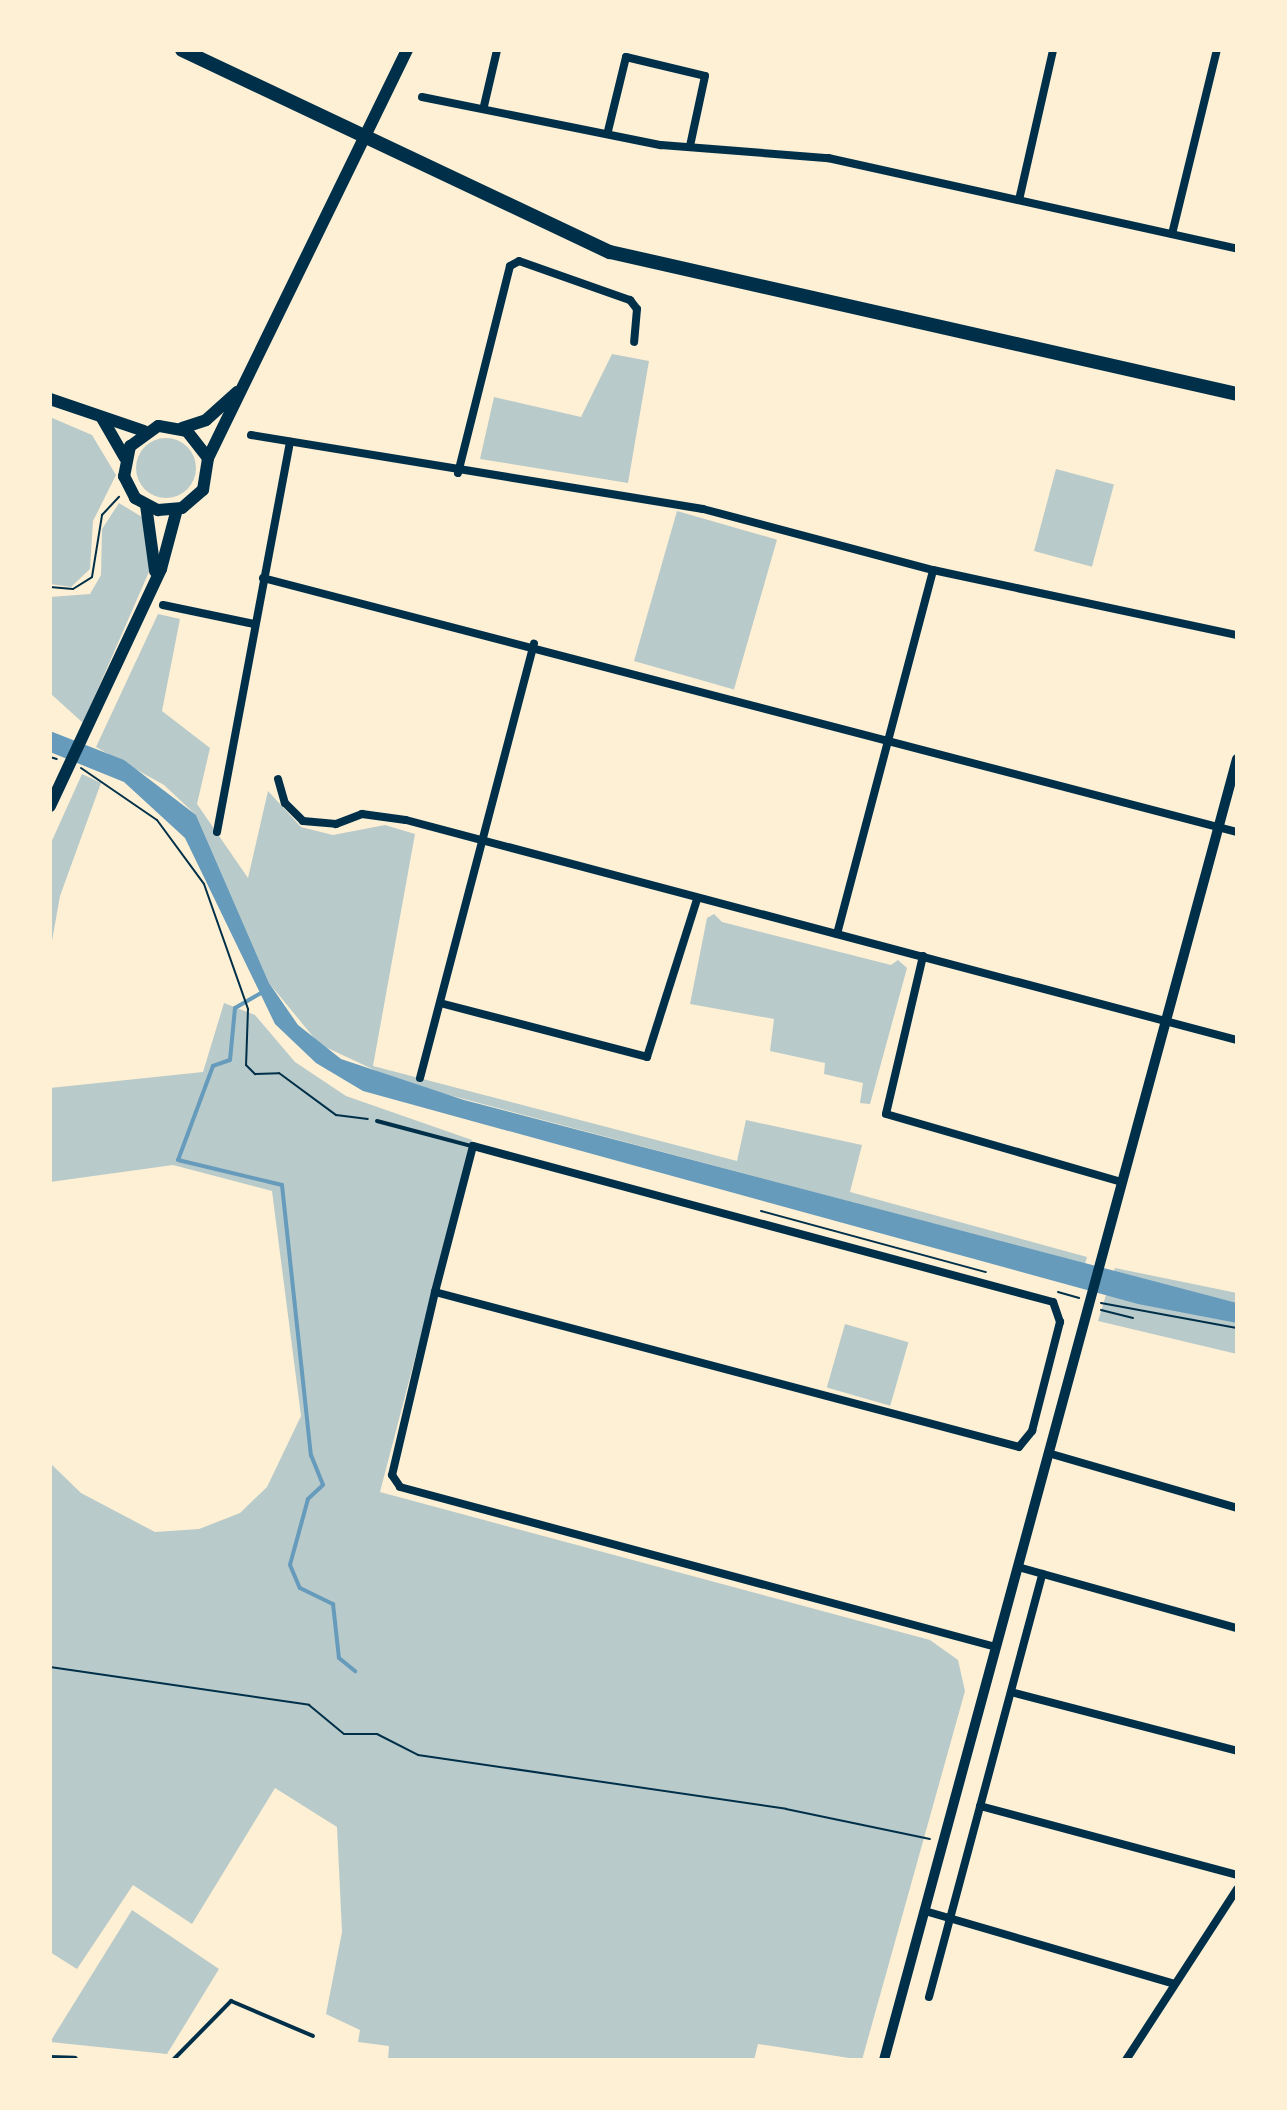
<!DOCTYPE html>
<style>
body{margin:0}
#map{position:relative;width:1287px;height:2110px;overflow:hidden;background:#fdf0d5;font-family:"Sofia Sans Condensed",sans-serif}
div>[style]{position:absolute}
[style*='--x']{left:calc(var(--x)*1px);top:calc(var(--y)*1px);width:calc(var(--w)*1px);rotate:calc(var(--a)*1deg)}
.green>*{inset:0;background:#b9caca;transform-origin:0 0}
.round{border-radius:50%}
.water>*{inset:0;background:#669bbc}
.stream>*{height:4px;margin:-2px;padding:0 2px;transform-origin:2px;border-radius:2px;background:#669bbc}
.path>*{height:2px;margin:-1px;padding:0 1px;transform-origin:1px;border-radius:1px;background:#003049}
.service>*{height:4px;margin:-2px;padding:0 2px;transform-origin:2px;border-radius:2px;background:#003049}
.minor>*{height:8px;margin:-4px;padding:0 4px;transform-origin:4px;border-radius:4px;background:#003049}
.tertiary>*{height:10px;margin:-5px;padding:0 5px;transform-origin:5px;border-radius:5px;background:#003049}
.secondary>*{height:12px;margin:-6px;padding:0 6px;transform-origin:6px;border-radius:6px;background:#003049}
.primary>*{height:14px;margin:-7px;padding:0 7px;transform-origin:7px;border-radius:7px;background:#003049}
span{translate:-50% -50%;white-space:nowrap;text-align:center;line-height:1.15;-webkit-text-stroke:6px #fdf0d5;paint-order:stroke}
.frame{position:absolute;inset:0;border:52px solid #fdf0d5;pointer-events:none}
</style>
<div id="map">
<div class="green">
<div style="clip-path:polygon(612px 354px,649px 361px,628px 483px,480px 459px,494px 397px,581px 417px)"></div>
<div style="clip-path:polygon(50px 417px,92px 435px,116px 475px,93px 521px,90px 569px,71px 587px,50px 584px)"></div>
<div class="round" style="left:136px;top:438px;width:60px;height:60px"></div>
<div style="left:1056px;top:469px;width:60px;height:85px;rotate:15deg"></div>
<div style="clip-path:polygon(119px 503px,142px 517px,152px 565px,83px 723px,50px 693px,50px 597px,90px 594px,101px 575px,102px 529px)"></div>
<div style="left:677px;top:511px;width:104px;height:156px;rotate:16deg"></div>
<div style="clip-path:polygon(158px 614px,180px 619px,162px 711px,210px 748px,197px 804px,248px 878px,268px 791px,301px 827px,333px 835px,385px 825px,415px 834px,373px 1066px,737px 1161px,746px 1120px,862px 1145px,850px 1192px,1087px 1257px,1085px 1264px,400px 1082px,319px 1044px,269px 983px,196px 815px,164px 785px,96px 747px)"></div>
<div style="clip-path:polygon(82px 774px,101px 783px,60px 896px,50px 952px,50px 845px)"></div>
<div style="clip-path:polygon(714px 914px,722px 922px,891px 965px,898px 960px,907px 968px,870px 1104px,860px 1103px,863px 1083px,824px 1074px,825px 1063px,770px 1051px,774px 1019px,690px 1004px,707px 918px)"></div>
<div style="clip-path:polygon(224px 1003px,255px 1015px,295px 1062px,346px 1096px,472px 1140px,380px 1492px,930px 1640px,958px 1660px,965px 1691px,862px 2060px,758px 2044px,754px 2060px,388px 2060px,389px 2046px,358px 2042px,360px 2030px,326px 2014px,342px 1932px,337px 1827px,275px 1788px,192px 1924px,133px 1885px,77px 1969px,50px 1952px,50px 1463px,81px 1493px,155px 1532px,199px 1529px,240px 1513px,267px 1487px,301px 1416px,272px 1191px,173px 1165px,50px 1182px,50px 1088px,203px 1072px)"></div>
<div style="clip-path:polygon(1115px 1268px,1237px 1293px,1237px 1303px,1113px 1274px)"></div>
<div style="clip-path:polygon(1106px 1295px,1237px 1323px,1237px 1354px,1098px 1321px)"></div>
<div style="left:845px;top:1324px;width:66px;height:66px;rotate:16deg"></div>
<div style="clip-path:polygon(132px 1910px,219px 1969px,167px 2054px,50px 2042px)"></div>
</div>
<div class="water">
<div style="clip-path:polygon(50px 731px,124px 760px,196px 815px,269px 983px,298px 1025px,341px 1059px,464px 1100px,1237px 1303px,1237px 1323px,1138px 1304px,363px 1091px,316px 1063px,275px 1024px,185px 838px,124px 782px,50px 752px)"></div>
</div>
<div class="stream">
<div style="--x:261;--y:993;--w:30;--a:150"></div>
<div style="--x:235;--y:1008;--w:52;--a:95.5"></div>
<div style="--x:230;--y:1060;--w:18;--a:161"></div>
<div style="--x:213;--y:1066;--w:100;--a:110.4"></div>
<div style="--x:178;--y:1160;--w:107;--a:13.5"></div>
<div style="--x:282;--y:1185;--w:272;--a:83.9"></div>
<div style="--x:311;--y:1455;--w:32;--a:68"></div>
<div style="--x:323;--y:1485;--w:21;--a:137"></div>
<div style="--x:308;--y:1499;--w:68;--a:105.3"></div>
<div style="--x:290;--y:1565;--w:25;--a:67"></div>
<div style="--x:300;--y:1588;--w:37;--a:26"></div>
<div style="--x:333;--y:1604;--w:54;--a:83.7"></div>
<div style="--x:339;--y:1658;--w:21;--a:39"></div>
</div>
<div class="path">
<div style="--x:50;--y:587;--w:23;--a:5"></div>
<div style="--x:73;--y:589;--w:22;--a:-32"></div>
<div style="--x:92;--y:577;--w:63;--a:-80.8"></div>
<div style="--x:102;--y:515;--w:25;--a:-47"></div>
<div style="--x:50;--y:757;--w:7;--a:16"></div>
<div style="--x:81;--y:768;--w:92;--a:34.4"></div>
<div style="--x:157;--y:820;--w:79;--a:53.7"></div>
<div style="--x:204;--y:884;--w:133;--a:70.6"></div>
<div style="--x:248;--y:1009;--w:56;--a:92"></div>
<div style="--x:246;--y:1065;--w:13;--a:45"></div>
<div style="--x:255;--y:1074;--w:24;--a:-2"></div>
<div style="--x:279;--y:1073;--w:71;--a:36.4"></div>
<div style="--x:336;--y:1115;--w:32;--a:7"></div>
<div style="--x:761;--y:1211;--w:233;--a:15.2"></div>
<div style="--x:1058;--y:1292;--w:22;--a:16"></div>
<div style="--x:1101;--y:1303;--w:138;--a:10.4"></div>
<div style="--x:1101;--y:1310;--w:33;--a:14"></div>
<div style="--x:50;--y:1667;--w:262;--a:8.3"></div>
<div style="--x:309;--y:1705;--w:45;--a:39.6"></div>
<div style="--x:344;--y:1734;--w:33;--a:0"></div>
<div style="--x:377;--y:1734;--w:46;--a:27.1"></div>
<div style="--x:418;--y:1755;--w:372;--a:8.3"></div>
<div style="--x:786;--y:1809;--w:147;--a:11.8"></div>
</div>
<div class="service">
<div style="--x:377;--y:1121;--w:97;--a:14.9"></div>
<div style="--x:173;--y:2060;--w:83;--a:-45.5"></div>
<div style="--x:231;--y:2001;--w:89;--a:23.1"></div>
</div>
<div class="minor">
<div style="--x:422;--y:97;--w:244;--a:11.4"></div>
<div style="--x:661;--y:145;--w:168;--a:4.5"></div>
<div style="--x:828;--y:158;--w:419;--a:12.5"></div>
<div style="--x:484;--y:106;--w:57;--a:-76.9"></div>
<div style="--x:608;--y:131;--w:76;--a:-76.3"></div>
<div style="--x:626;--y:57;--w:81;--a:13.5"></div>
<div style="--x:705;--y:76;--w:72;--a:102.1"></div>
<div style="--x:1019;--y:200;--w:154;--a:-77.2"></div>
<div style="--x:1172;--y:234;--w:189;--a:-76.3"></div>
<div style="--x:251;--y:435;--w:458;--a:9.3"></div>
<div style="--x:703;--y:509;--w:238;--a:14.9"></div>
<div style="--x:933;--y:570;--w:311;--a:12.1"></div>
<div style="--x:458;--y:473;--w:213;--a:-75.9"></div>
<div style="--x:510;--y:266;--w:10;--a:-29"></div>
<div style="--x:519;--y:261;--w:118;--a:19.4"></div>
<div style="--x:630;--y:300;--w:11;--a:52"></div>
<div style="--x:637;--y:309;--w:33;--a:95"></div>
<div style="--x:263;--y:578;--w:1007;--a:14.62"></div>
<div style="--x:163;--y:605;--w:93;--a:11.8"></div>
<div style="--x:278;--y:779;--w:25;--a:74"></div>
<div style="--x:285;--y:803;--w:25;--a:45"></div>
<div style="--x:303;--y:821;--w:33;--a:5"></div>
<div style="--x:336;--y:824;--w:28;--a:-21"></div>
<div style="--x:362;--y:814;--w:44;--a:7.8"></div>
<div style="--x:406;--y:820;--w:860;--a:14.83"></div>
<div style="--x:217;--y:832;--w:397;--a:-79.4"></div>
<div style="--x:837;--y:934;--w:376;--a:-75.2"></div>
<div style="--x:923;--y:956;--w:162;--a:103.2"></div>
<div style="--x:886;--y:1114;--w:246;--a:16.1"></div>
<div style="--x:440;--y:1003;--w:214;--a:14.6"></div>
<div style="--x:647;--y:1057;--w:166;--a:-72.4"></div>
<div style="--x:420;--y:1078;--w:449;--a:-75.3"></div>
<div style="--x:435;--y:1292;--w:604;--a:14.86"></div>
<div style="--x:1019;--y:1447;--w:21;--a:-51"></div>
<div style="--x:1032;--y:1431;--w:113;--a:-75.6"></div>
<div style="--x:1060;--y:1322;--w:21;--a:-109"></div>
<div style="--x:1053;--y:1302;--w:601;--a:-164.95"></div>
<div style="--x:473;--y:1146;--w:151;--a:104.6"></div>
<div style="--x:435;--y:1292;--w:188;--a:103.2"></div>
<div style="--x:392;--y:1475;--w:14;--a:56"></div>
<div style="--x:400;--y:1487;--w:617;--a:15.03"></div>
<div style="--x:1048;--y:1453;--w:197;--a:16.2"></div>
<div style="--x:1018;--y:1567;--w:227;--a:15.6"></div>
<div style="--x:1011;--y:1692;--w:234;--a:14.6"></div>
<div style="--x:980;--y:1806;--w:266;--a:15"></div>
<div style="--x:925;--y:1911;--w:259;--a:16.3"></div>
<div style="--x:929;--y:1997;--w:438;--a:-75"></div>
<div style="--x:50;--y:2059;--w:24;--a:2"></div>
<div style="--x:1126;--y:2060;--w:204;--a:-57"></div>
</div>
<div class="tertiary">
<div style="--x:884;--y:2060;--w:1348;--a:-74.82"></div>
</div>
<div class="secondary">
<div style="--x:50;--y:399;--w:99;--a:18.8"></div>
<div style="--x:102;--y:418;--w:46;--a:60.1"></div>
<div style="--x:182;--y:428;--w:25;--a:-18"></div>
<div style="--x:206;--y:420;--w:42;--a:-42.1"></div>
<div style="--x:208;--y:458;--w:34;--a:-128"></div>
<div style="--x:187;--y:431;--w:29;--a:-170"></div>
<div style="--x:158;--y:426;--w:34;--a:144"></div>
<div style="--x:130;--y:446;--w:31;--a:101"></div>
<div style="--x:124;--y:476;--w:25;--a:63"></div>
<div style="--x:135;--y:498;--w:26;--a:28"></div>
<div style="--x:158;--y:510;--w:24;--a:-5"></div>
<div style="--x:182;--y:508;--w:28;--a:-41"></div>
<div style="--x:203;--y:490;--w:32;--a:-81"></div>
<div style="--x:208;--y:458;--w:454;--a:-64"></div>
<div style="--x:146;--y:505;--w:67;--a:82.2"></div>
<div style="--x:50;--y:806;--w:262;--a:-64.9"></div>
<div style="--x:161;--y:569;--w:62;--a:-75.1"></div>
</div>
<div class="primary">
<div style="--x:182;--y:50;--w:473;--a:25.3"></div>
<div style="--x:610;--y:252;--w:643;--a:12.76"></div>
</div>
<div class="frame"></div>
</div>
